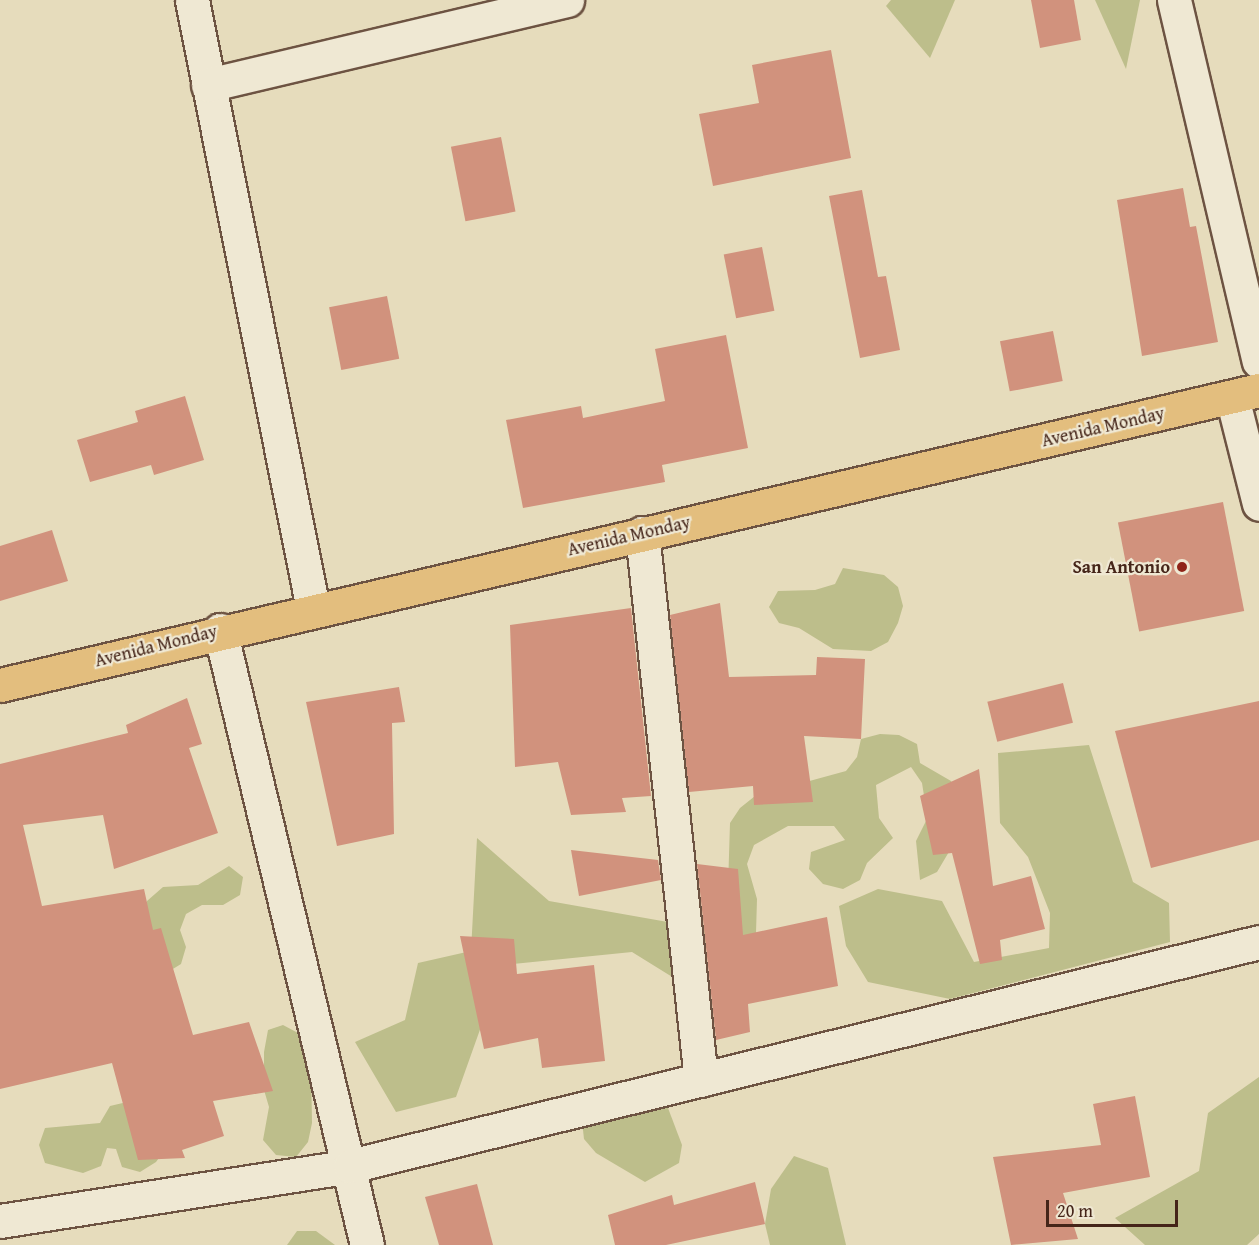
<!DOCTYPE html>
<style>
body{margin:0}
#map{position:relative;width:1259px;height:1245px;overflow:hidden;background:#e6dcbc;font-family:"Gentium Book Plus",serif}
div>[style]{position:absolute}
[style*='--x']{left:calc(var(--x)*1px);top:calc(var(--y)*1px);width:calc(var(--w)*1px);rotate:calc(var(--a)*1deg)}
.green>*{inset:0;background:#bdbe8b}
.building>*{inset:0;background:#d1927d;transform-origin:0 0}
.roads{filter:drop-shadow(2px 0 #6d5342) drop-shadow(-2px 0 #6d5342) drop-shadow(0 2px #6d5342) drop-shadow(0 -2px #6d5342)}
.minor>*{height:33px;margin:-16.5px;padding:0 16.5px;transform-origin:16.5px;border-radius:16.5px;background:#efe8d3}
.major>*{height:33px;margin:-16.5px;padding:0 16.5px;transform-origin:16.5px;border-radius:16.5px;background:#e3be7e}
.dots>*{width:16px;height:16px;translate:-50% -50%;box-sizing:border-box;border:3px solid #efe8d3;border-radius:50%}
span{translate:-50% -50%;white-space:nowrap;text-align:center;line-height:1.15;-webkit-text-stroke:4.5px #efe8d3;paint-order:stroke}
.street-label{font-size:18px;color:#452519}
.poi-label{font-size:18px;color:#452519;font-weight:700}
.right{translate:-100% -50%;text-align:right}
.scale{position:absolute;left:1046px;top:1200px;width:132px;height:27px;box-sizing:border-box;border:3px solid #452519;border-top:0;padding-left:8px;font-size:18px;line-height:21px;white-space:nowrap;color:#452519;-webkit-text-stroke:4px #efe8d3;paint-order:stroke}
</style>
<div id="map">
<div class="green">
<div style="clip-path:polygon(891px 0,955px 0,930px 58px,886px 6px)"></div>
<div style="clip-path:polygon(1095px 0,1140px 0,1126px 69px)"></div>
<div style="clip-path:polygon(843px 568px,884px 575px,898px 587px,903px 606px,898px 623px,888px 642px,871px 651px,833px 649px,799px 628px,779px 623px,769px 607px,778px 591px,815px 590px,835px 584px)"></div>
<div style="clip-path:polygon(880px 734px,899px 735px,917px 744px,920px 763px,951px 781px,960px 797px,959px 835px,937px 872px,920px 880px,916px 841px,926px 821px,925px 802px,922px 783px,911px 767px,876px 785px,879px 818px,893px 838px,867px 863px,860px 880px,843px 889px,823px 884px,809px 869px,811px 852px,845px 840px,834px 826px,788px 826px,754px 845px,747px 864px,757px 899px,756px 933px,726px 952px,730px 823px,740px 808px,755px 796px,846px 771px,857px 757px,861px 739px)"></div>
<div style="clip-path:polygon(1089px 745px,1133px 882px,1169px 903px,1170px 942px,950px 999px,868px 982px,846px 946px,839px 906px,878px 889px,942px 901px,974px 962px,1049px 948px,1050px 913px,1028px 857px,1000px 823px,998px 753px)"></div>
<div style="clip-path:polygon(477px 838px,549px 901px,713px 930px,682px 983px,632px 952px,503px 965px,456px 1097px,396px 1112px,355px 1042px,405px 1020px,418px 963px,471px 951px)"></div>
<div style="clip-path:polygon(229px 866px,243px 877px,240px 895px,223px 905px,202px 905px,186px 914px,180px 930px,186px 947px,181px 964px,163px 975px,140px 918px,147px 901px,163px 887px,198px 885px)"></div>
<div style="clip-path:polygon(283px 1025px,298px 1033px,308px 1049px,311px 1067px,312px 1123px,308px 1142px,296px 1157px,276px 1155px,263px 1140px,269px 1107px,264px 1090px,264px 1052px,268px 1030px)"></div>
<div style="clip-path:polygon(1259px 1077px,1259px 1234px,1247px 1245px,1145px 1245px,1115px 1218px,1199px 1171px,1208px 1113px)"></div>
<div style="clip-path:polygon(654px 1096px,668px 1108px,682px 1145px,679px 1163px,645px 1182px,596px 1153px,584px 1139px,582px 1121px)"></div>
<div style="clip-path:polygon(127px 1102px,167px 1147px,156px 1162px,140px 1172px,122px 1167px,116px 1149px,107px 1148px,101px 1166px,83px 1173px,45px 1163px,39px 1145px,45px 1128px,100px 1123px,110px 1106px)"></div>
<div style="clip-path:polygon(794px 1156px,828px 1168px,846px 1245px,770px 1245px,765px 1224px,771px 1189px)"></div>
<div style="clip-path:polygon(297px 1231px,316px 1231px,335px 1245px,287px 1245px)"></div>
</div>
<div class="building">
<div style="clip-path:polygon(1031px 0,1074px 0,1081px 40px,1040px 48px)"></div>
<div style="clip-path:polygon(831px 50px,851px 158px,713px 186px,699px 114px,759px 103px,752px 65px)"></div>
<div style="left:501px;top:137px;width:76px;height:51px;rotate:79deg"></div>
<div style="clip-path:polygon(1183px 188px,1190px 227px,1196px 226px,1218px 342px,1142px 356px,1117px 200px)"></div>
<div style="clip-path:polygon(862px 190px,878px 277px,886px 276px,900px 350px,860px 358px,829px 196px)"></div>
<div style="left:762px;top:247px;width:65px;height:39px;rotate:79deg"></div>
<div style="left:387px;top:296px;width:64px;height:59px;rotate:79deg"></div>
<div style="left:1053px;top:331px;width:51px;height:54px;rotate:79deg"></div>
<div style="clip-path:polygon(726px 335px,748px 448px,662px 465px,665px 482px,523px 508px,506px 420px,581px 406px,583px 418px,665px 401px,655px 349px)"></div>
<div style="clip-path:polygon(185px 396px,204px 460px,154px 475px,151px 465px,90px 482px,77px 440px,138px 422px,135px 411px)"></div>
<div style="left:1223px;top:502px;width:111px;height:107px;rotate:79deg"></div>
<div style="clip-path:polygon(52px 530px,68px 581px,0 601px,0 546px)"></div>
<div style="clip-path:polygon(720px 603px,729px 677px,816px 675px,817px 657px,865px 659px,861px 739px,804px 736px,813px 802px,754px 805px,753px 786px,689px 792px,670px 615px)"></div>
<div style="clip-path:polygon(631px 608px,651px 796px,622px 798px,626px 812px,571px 815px,558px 762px,515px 767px,510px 625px)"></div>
<div style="left:1063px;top:683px;width:41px;height:78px;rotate:76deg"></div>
<div style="clip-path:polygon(399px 687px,405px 722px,392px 723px,394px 834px,337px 846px,306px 702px)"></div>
<div style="clip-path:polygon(187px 698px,202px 744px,189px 748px,218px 833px,114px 869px,103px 815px,23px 825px,42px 906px,144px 889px,153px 930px,161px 928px,193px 1035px,249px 1022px,273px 1091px,213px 1101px,224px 1136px,182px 1150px,185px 1158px,138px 1160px,112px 1063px,0 1089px,0 764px,128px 733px,126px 725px)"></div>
<div style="clip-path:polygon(1259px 701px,1259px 840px,1151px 868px,1115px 731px)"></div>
<div style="clip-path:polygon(979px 769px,993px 886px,1031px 876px,1045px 929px,1000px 940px,1002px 960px,980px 964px,952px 853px,933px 855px,920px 796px)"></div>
<div style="clip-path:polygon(571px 850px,658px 860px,661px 880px,579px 896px)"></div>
<div style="clip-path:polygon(697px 864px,738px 869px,743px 935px,827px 917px,838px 986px,748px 1004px,750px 1032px,716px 1040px)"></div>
<div style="clip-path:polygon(460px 936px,514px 939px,517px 974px,594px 965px,605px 1061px,542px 1068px,538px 1038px,484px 1049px)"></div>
<div style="clip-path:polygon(1135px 1096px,1150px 1177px,1063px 1193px,1078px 1239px,1011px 1245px,993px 1157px,1101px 1145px,1093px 1104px)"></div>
<div style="clip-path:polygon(755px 1182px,765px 1224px,666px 1245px,615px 1245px,608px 1215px,672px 1195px,674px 1205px)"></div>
<div style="clip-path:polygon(477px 1184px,493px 1245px,439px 1245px,425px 1197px)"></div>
</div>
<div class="roads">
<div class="minor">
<div style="--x:192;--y:0;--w:621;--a:78.76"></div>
<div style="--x:1174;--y:0;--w:371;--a:76.8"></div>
<div style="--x:208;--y:85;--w:369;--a:-13.3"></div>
<div style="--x:1232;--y:397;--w:110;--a:75.8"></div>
<div style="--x:642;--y:533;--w:550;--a:83.84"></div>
<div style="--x:220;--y:630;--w:632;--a:76.56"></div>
<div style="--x:0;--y:1221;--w:354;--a:-8.9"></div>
<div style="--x:350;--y:1166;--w:936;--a:-13.84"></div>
</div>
<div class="major">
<div style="--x:0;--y:685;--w:1293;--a:-13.19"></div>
</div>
</div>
<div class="dots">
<div style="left:1182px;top:567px;background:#8f2418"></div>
</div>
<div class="street-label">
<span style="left:1103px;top:427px;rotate:-13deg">Avenida Monday</span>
<span style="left:629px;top:536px;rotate:-13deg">Avenida Monday</span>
<span style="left:156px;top:646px;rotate:-14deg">Avenida Monday</span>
</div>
<div class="poi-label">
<span class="right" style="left:1170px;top:567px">San Antonio</span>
</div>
<div class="scale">20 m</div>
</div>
